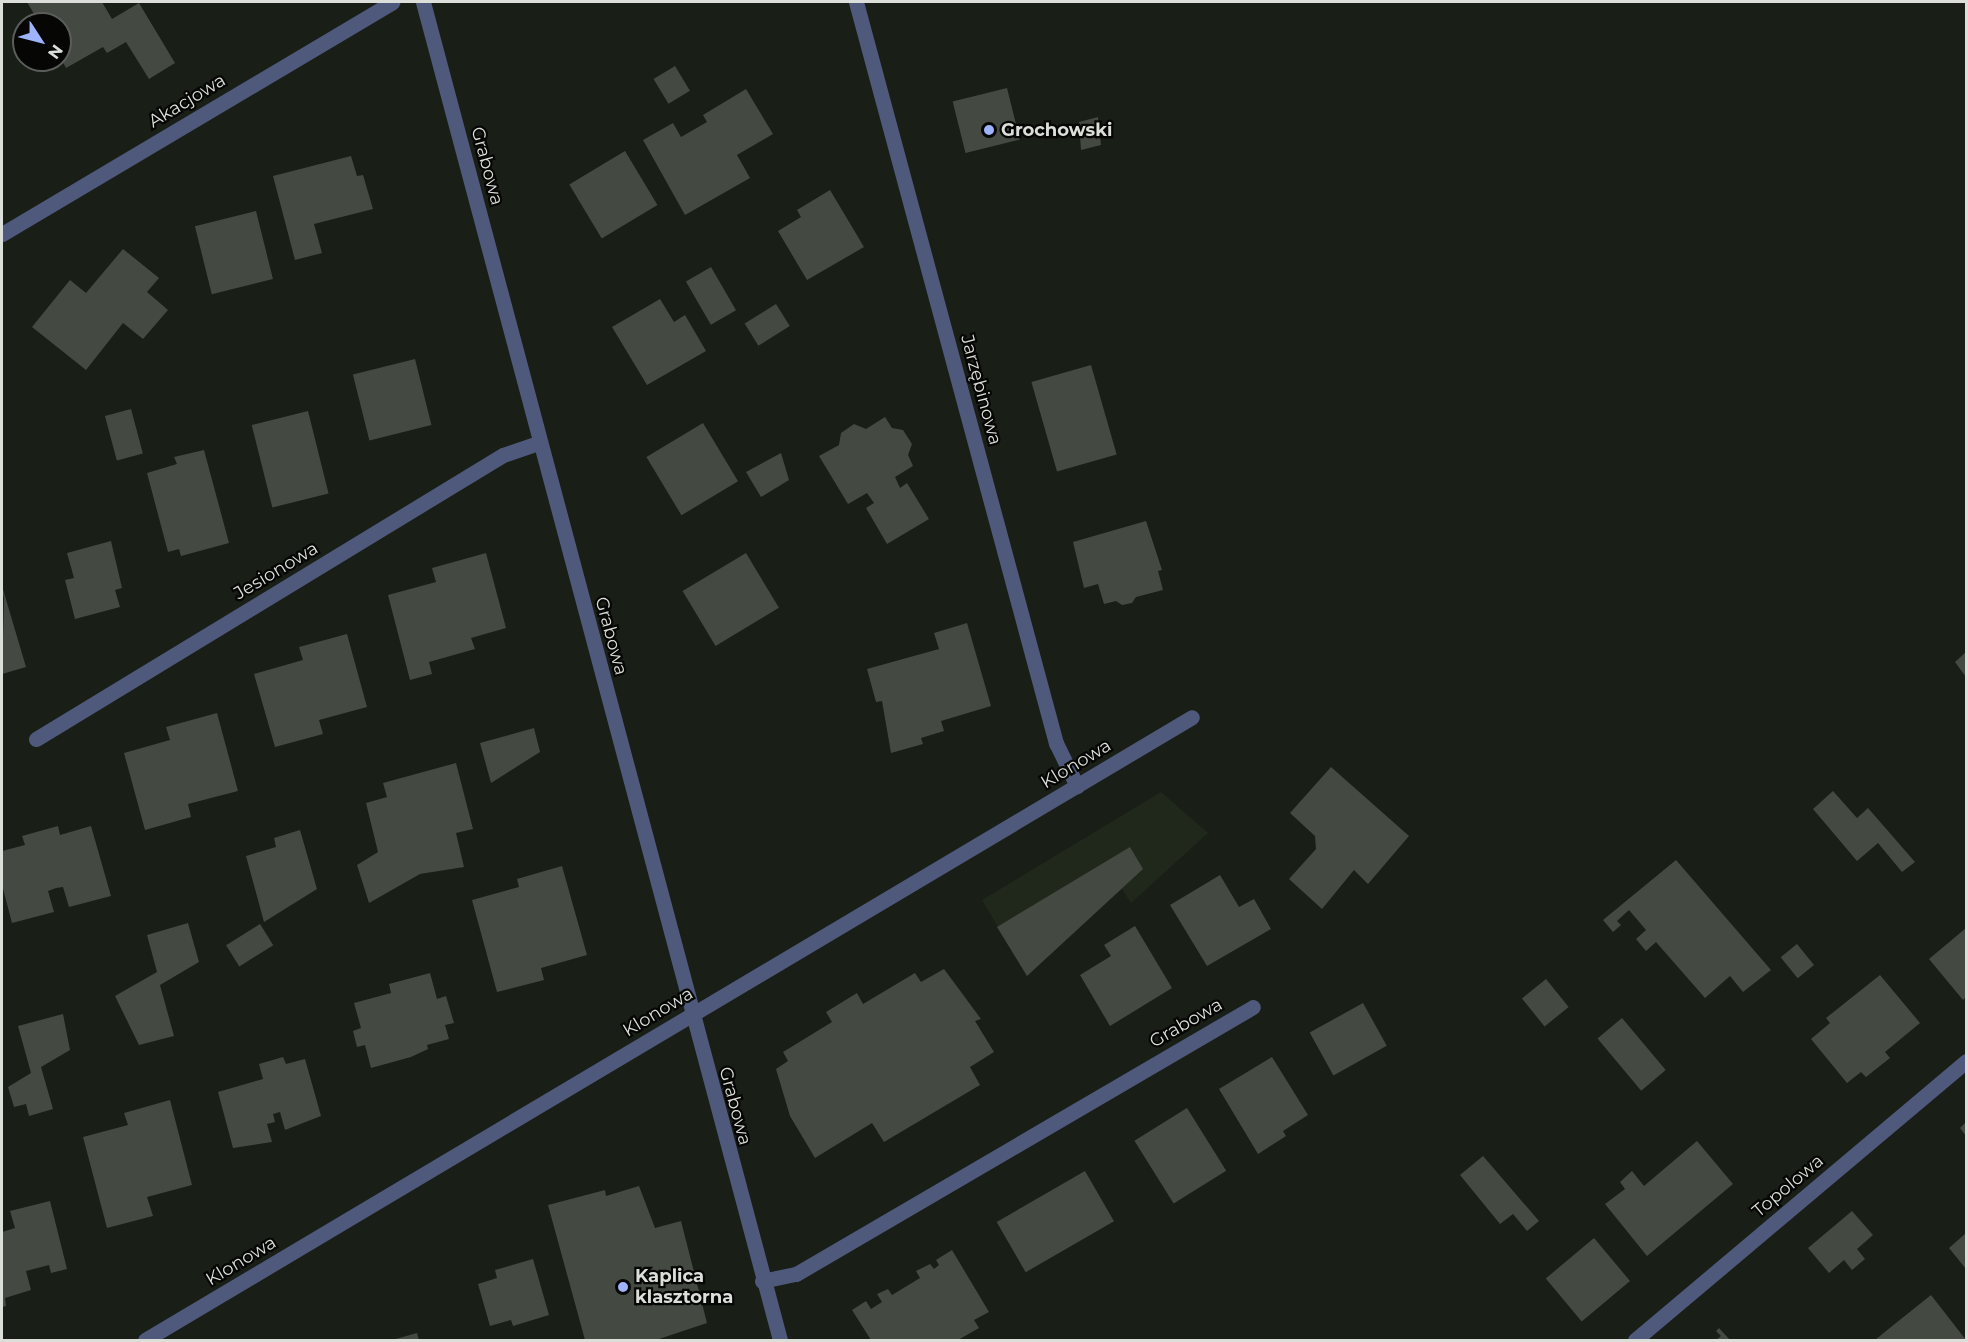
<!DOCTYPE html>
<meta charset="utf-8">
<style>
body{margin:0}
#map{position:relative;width:1968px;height:1342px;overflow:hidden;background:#191e17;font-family:Montserrat,sans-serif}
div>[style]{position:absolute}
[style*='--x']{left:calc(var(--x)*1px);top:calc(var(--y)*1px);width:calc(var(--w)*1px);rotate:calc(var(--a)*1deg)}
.built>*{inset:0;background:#1f281b}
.building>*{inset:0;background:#444a42;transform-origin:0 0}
.minor>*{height:15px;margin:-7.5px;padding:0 7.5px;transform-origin:7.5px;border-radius:7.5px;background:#4f597c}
.dots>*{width:16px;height:16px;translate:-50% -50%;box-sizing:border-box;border:3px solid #060705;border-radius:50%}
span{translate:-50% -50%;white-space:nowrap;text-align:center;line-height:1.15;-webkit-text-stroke:4.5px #060705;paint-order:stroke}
.street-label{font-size:18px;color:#dbded9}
.poi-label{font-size:18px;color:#dbded9;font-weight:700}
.left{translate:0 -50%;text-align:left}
.frame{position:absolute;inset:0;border:3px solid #dbded9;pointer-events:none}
.north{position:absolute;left:12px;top:12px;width:60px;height:60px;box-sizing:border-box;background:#060705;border:2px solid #5b5d5a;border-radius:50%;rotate:126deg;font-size:16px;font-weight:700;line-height:24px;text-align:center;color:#dbded9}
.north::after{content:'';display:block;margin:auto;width:21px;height:27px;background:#9fb3fd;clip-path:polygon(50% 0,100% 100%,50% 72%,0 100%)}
</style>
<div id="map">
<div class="built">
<div style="clip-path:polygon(1161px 792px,1208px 833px,1131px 903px,1122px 889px,1027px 976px,982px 900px)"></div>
</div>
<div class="building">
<div style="clip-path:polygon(27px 2px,102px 2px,112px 19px,139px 3px,175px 63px,149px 79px,126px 42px,107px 53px,103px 47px,66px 68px,60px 57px,60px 24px,40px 24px)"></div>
<div style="left:675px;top:66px;width:29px;height:25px;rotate:59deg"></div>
<div style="left:1007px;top:88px;width:53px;height:56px;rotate:76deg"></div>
<div style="clip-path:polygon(746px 89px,773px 134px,737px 155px,750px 178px,685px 215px,643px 140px,673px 123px,681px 137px,707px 122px,703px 115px)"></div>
<div style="clip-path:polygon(1098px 117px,1101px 145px,1081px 150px,1079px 122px)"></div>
<div style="left:625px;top:151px;width:63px;height:65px;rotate:59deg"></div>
<div style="clip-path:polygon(351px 156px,357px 176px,363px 175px,373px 209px,314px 224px,322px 253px,295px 260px,273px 176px)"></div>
<div style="clip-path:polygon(830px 190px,864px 247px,807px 280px,778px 231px,801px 217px,797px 210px)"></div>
<div style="left:256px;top:211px;width:70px;height:63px;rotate:76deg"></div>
<div style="clip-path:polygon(123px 249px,159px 278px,147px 292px,168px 310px,143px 339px,123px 323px,86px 370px,32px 327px,70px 280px,86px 293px)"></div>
<div style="left:711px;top:267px;width:50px;height:29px;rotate:60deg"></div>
<div style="clip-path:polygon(660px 299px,674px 322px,685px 315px,706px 351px,647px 385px,612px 327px)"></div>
<div style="left:776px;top:304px;width:26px;height:37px;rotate:58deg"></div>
<div style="left:415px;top:359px;width:68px;height:64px;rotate:76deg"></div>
<div style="left:1091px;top:365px;width:93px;height:62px;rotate:74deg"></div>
<div style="left:131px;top:409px;width:46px;height:27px;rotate:75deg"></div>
<div style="left:308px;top:411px;width:85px;height:58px;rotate:76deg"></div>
<div style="clip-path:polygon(885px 417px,892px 428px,903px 430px,912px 444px,908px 455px,913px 466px,895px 477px,900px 488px,907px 483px,929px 519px,887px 544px,866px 508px,874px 503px,867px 493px,848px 504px,819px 456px,839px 445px,841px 433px,854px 424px,866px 429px)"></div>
<div style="left:703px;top:423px;width:68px;height:66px;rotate:59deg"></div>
<div style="clip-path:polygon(204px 450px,229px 543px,181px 556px,179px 549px,168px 552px,147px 473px,177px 464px,174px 457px)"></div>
<div style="clip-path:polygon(781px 453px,789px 480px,761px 497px,746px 472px)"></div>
<div style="clip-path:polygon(1146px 521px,1162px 570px,1158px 571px,1163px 590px,1136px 597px,1132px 603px,1122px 605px,1116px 601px,1104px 604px,1098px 584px,1084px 588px,1073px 542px)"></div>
<div style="clip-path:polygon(111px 541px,122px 588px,115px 590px,120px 607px,75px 619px,65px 580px,74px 578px,67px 553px)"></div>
<div style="clip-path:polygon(486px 553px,506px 628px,471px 638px,475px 649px,429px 662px,432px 674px,410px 680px,388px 595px,436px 582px,432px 568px)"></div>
<div style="left:746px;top:553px;width:64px;height:74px;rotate:59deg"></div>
<div style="clip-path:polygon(2px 586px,26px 667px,2px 674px,4px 599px)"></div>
<div style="clip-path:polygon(967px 623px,991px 706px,941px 721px,944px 731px,921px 738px,923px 744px,891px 753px,882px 701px,876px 702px,867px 669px,939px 649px,934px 633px)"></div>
<div style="clip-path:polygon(347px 634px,367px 707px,319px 720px,323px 734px,275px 747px,254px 674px,303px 660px,299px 647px)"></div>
<div style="clip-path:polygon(1966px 652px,1966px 677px,1955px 662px)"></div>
<div style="clip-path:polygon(217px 713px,238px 791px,188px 804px,191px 817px,145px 830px,124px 753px,170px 740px,166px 727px)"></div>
<div style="clip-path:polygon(534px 728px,540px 752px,491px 783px,480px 743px)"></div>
<div style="clip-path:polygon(456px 763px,473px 829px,456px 833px,464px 867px,420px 874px,369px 903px,357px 865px,378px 852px,366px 803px,387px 797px,383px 783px)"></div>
<div style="clip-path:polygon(1331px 767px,1409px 836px,1368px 884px,1354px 870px,1322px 909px,1289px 879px,1316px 849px,1315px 836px,1290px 813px)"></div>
<div style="clip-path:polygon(1833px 791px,1857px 818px,1868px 808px,1915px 862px,1902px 872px,1878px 843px,1857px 861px,1813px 809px)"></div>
<div style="clip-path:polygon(58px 826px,60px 835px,91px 826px,111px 896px,69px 907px,63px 887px,56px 888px,48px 891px,54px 912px,12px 923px,2px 885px,2px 851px,25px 845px,22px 836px)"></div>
<div style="clip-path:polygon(300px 830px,317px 889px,264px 922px,246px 856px,276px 847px,274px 838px)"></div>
<div style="clip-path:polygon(1130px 847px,1143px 869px,1027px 976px,997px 927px)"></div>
<div style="clip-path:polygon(1676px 860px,1771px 970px,1743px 992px,1730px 976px,1705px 998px,1656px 942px,1646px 951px,1636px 939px,1646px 930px,1629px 910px,1617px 921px,1621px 925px,1613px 932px,1603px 920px)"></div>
<div style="clip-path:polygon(562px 866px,587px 955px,541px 968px,544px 980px,497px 992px,472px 900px,519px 887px,517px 879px)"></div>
<div style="clip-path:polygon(1220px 875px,1239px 907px,1254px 899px,1271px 929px,1207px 966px,1170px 905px)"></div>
<div style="clip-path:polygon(188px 923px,199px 962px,160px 985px,174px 1036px,139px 1045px,115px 996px,157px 972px,147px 935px)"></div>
<div style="left:260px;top:924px;width:25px;height:40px;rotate:58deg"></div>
<div style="clip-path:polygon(1135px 926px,1172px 988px,1110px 1026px,1080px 975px,1111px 956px,1104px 945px)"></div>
<div style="clip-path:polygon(1966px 928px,1966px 997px,1963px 1000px,1929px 959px)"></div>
<div style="left:1797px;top:944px;width:27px;height:21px;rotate:51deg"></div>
<div style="clip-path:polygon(944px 969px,981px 1019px,975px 1021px,994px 1052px,970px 1067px,980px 1085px,884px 1142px,872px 1123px,815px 1158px,790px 1116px,776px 1069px,788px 1061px,783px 1052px,832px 1022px,826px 1012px,857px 993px,863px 1004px,915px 973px,921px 982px)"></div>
<div style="clip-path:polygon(430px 973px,437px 999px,446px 996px,454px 1023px,445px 1025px,449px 1039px,427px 1045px,428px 1049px,411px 1057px,371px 1068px,365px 1045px,357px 1047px,353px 1031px,361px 1028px,354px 1003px,391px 993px,389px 984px)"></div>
<div style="clip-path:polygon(1880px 975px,1920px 1023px,1885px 1052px,1890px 1058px,1866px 1077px,1861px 1072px,1847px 1083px,1811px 1039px,1830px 1023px,1826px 1018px)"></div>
<div style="left:1546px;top:979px;width:36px;height:31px;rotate:51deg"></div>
<div style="left:1363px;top:1003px;width:49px;height:61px;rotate:61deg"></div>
<div style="clip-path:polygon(63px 1014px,70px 1050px,41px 1067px,53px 1109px,29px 1116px,26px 1104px,14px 1107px,8px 1087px,31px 1073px,18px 1026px)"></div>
<div style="left:1622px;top:1018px;width:68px;height:32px;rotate:50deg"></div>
<div style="clip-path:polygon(283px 1057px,286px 1064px,305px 1059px,321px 1116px,285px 1130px,280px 1112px,273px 1114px,275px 1122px,267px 1124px,272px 1142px,233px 1148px,218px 1092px,263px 1079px,259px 1064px)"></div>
<div style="clip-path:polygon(1272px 1057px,1308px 1115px,1283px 1131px,1286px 1136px,1258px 1154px,1219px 1089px)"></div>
<div style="clip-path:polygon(170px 1100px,192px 1185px,147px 1197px,153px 1216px,107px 1228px,83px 1137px,128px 1125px,124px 1113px)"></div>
<div style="left:1187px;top:1108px;width:74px;height:62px;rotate:58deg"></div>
<div style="clip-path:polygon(1966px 1122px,1966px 1136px,1960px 1128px)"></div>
<div style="clip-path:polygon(1697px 1141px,1733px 1184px,1647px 1256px,1605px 1204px,1625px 1189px,1620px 1182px,1632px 1171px,1644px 1186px)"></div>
<div style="clip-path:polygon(1483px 1156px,1539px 1221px,1527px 1231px,1513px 1214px,1500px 1224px,1460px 1175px)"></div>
<div style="left:1085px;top:1171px;width:58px;height:102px;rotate:60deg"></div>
<div style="clip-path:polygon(639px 1186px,655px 1228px,681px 1221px,707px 1323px,656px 1340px,585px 1340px,548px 1205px,605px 1190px,606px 1196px)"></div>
<div style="clip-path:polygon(50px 1201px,67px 1269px,51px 1273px,49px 1265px,26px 1271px,31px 1290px,5px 1298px,6px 1306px,2px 1307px,2px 1232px,15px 1228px,10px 1211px)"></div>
<div style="clip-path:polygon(1852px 1211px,1873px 1235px,1857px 1249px,1865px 1259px,1852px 1270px,1844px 1260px,1829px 1273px,1808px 1248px)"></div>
<div style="clip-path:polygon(1966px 1233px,1966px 1269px,1949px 1248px)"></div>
<div style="left:1594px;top:1238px;width:56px;height:63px;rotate:50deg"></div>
<div style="clip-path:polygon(952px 1250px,989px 1312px,974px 1320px,979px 1328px,958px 1340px,871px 1340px,852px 1310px,866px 1301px,871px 1309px,882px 1302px,877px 1294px,888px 1289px,892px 1295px,920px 1278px,916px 1271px,930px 1264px,934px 1269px,939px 1265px,936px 1260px)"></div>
<div style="clip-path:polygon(533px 1259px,549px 1315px,513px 1326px,511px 1320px,490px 1326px,478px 1284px,497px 1278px,495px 1270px)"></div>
<div style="clip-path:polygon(1931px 1295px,1966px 1340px,1875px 1340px,1891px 1327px)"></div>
<div style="clip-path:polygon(1719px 1328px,1730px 1340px,1716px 1340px,1721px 1336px,1716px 1331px)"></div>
<div style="clip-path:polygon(417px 1333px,419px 1340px,392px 1340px)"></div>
</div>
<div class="minor">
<div style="--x:423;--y:2;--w:1385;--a:75.06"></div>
<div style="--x:856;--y:2;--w:768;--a:74.9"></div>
<div style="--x:1056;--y:743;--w:48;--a:64"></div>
<div style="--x:2;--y:234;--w:454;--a:-30.7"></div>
<div style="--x:36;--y:739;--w:547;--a:-31.31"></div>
<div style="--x:503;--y:455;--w:39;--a:-19"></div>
<div style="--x:762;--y:1281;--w:35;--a:-12"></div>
<div style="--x:796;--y:1274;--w:529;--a:-30.3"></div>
<div style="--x:145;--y:1340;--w:1218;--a:-30.75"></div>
<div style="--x:1635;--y:1340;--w:433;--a:-40.1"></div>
</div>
<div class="dots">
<div style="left:989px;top:130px;background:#9fb3fd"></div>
<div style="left:623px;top:1287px;background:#9fb3fd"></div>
</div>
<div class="street-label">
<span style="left:187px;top:101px;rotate:-31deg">Akacjowa</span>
<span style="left:487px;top:166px;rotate:75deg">Grabowa</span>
<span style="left:981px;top:390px;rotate:75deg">Jarzębinowa</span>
<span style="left:276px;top:571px;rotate:-31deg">Jesionowa</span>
<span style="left:611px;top:636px;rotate:75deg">Grabowa</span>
<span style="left:1076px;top:764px;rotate:-31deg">Klonowa</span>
<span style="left:658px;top:1012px;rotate:-31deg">Klonowa</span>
<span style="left:1186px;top:1023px;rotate:-30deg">Grabowa</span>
<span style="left:735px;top:1106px;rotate:75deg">Grabowa</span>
<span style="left:1788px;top:1186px;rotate:-40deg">Topolowa</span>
<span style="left:241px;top:1261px;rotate:-31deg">Klonowa</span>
</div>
<div class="poi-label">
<span class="left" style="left:1001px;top:130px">Grochowski</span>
<span class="left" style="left:635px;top:1287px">Kaplica<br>klasztorna</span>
</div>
<div class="frame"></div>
<div class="north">N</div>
</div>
